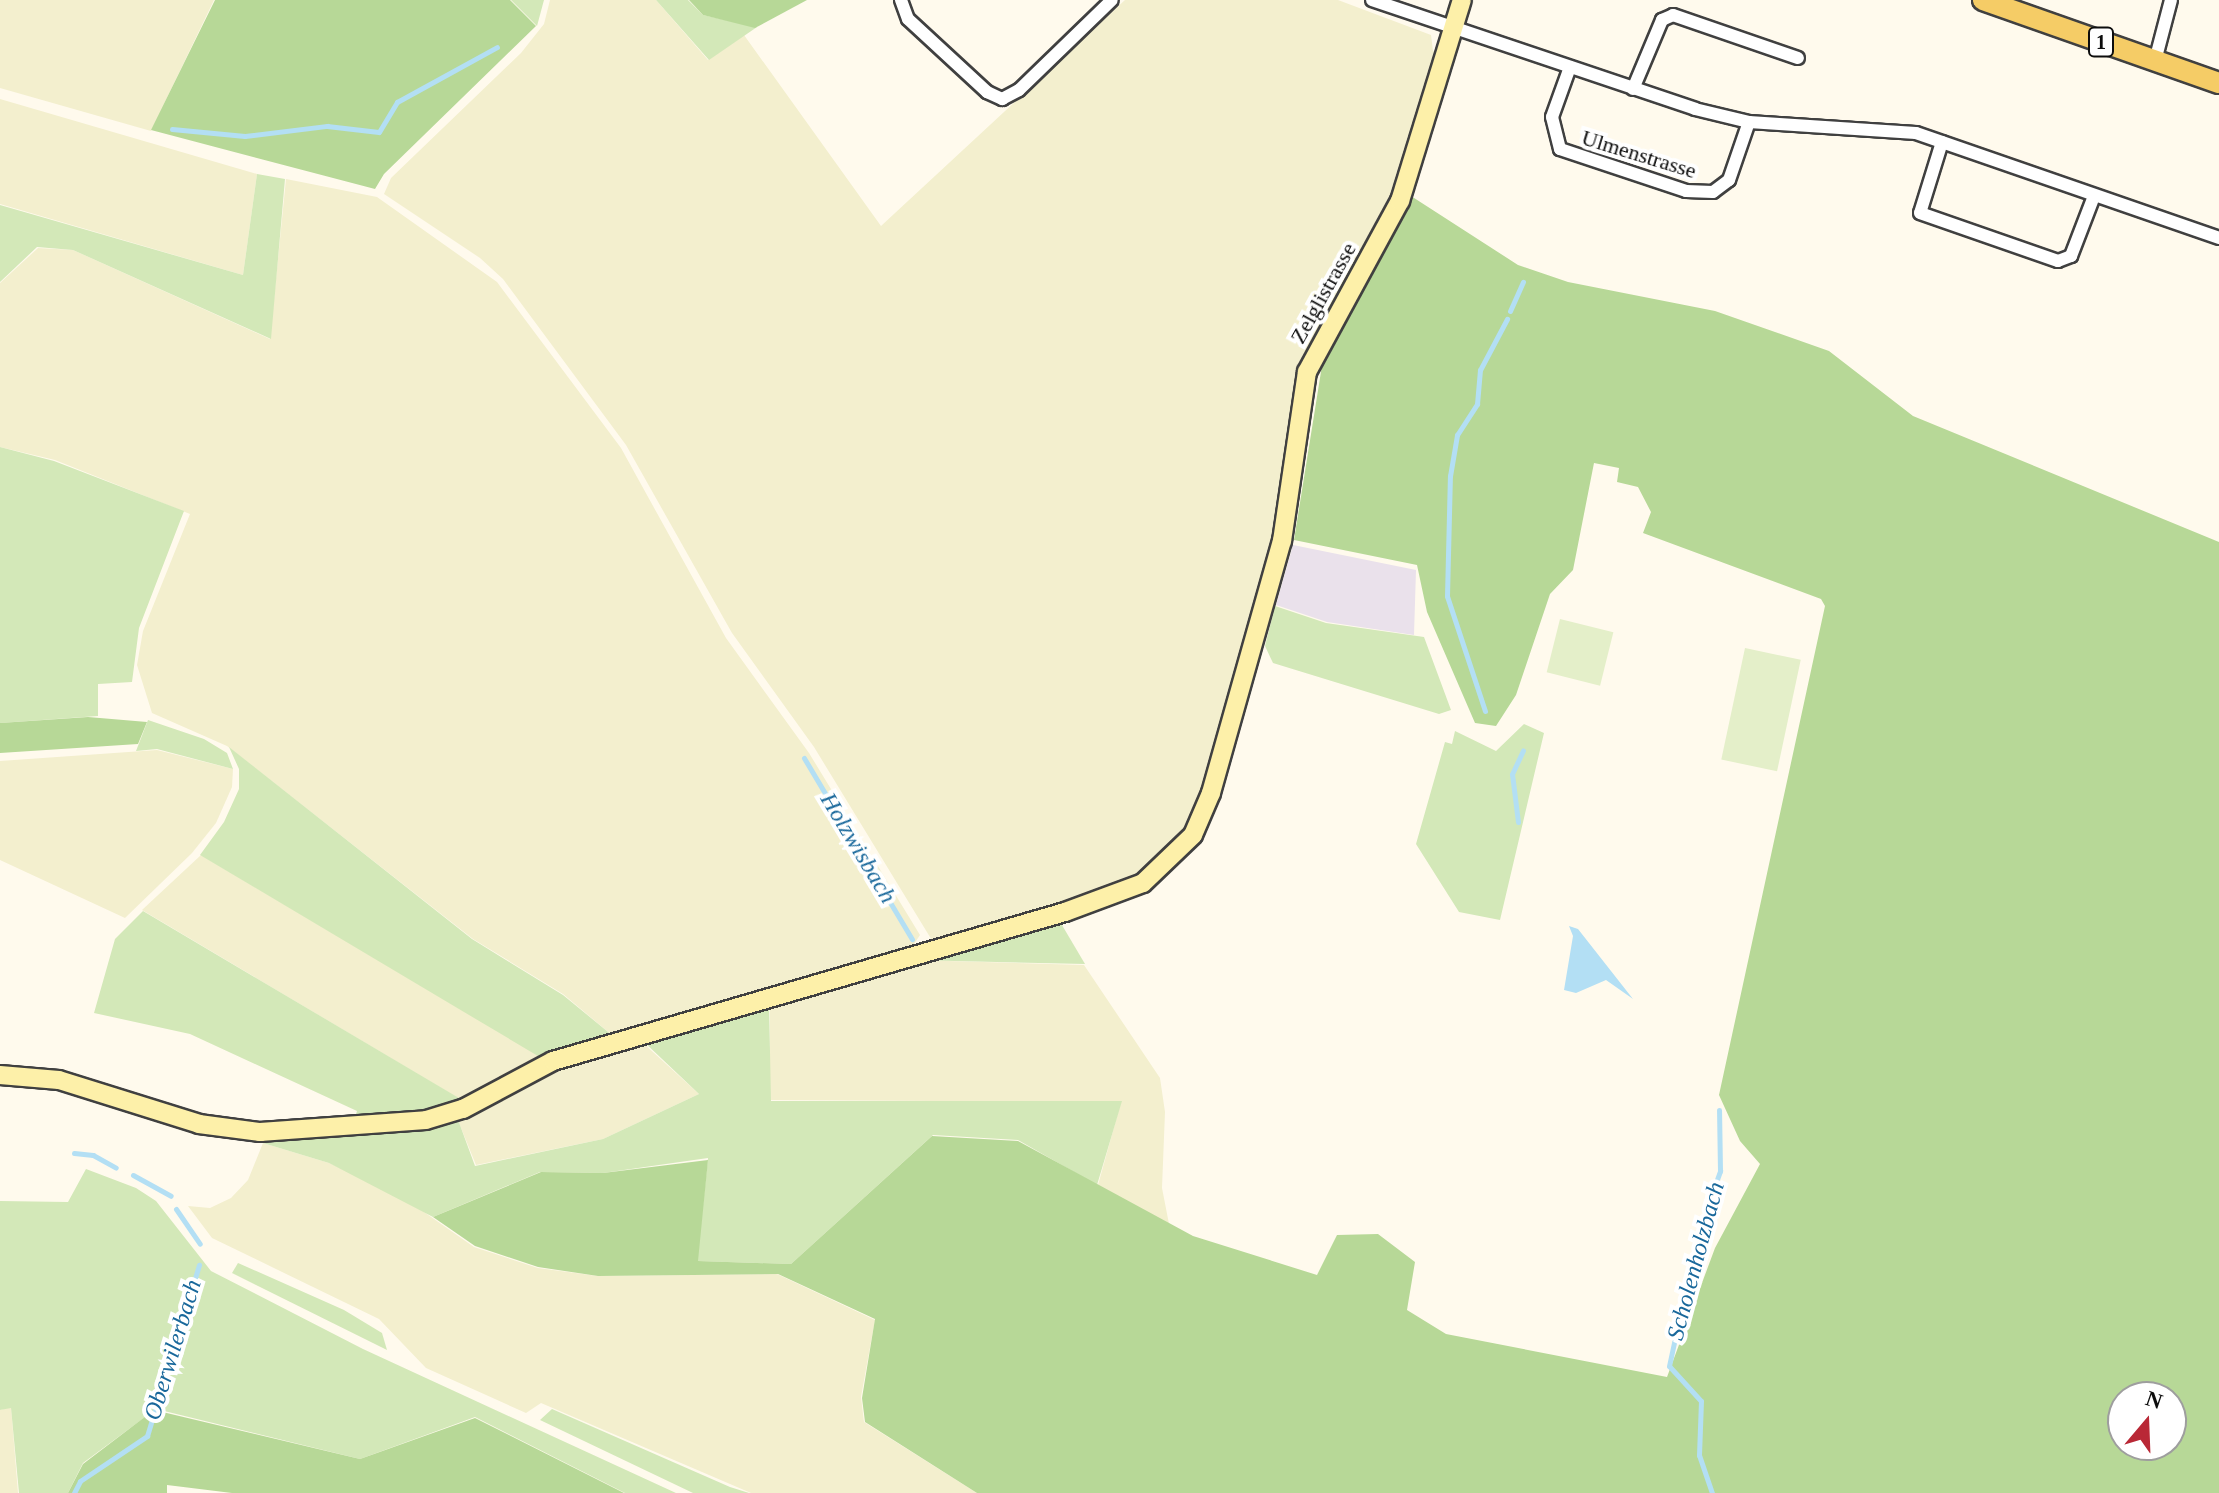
<!DOCTYPE html>
<style>
body{margin:0}
#map{position:relative;width:2219px;height:1493px;overflow:hidden;background:#fffaed;font-family:"Times New Roman",serif}
div>[style]{position:absolute}
[style*='--x']{left:calc(var(--x)*1px);top:calc(var(--y)*1px);width:calc(var(--w)*1px);rotate:calc(var(--a)*1deg)}
.industrial>*{inset:0;background:#eae1eb}
.farmland>*{inset:0;background:#f3efce}
.green>*{inset:0;background:#d3e8b8}
.forest>*{inset:0;background:#b7d897}
.pitch>*{inset:0;background:#e4efc9;transform-origin:0 0}
.water>*{inset:0;background:#b3dff4}
.stream>*{height:5px;margin:-2.5px;padding:0 2.5px;transform-origin:2.5px;border-radius:2.5px;background:#b3dff4}
.roads{filter:drop-shadow(2px 0 #404040) drop-shadow(-2px 0 #404040) drop-shadow(0 2px #404040) drop-shadow(0 -2px #404040)}
.street>*{height:12px;margin:-6px;padding:0 6px;transform-origin:6px;border-radius:6px;background:#fff}
.secondary>*{height:18px;margin:-9px;padding:0 9px;transform-origin:9px;border-radius:9px;background:#fdf0a9}
.primary>*{height:20px;margin:-10px;padding:0 10px;transform-origin:10px;border-radius:10px;background:#f5cc66}
span{translate:-50% -50%;white-space:nowrap;text-align:center;line-height:1.15;-webkit-text-stroke:8px #fff;paint-order:stroke}
.shield-label span{padding:2px 6px;background:#fff;border:2px solid;border-radius:6px;-webkit-text-stroke-width:0}
.shield-label{font-size:20px;color:#0d0d0d;font-weight:700}
.street-label{font-size:22px;color:#0d0d0d}
.water-label{font-size:24px;color:#19689b;font-style:italic}
.north{position:absolute;left:2107px;top:1381px;width:80px;height:80px;box-sizing:border-box;background:#fff;border:2px solid #9e9e9e;border-radius:50%;rotate:19deg;font-size:22px;font-weight:700;line-height:32px;text-align:center;color:#0d0d0d}
.north::after{content:'';display:block;margin:auto;width:28px;height:36px;background:#b92836;clip-path:polygon(50% 0,100% 100%,50% 72%,0 100%)}
</style>
<div id="map">
<div class="industrial">
<div style="clip-path:polygon(1293px 545px,1416px 570px,1414px 635px,1327px 622px,1276px 605px)"></div>
</div>
<div class="farmland">
<div style="clip-path:polygon(0 0,214px 0,151px 131px,0 88px)"></div>
<div style="clip-path:polygon(550px 0,656px 0,708px 60px,744px 35px,881px 226px,1125px 0,1338px 0,1431px 35px,1433px 51px,1438px 53px,1392px 204px,1318px 335px,1276px 542px,1207px 789px,1189px 829px,1141px 875px,1112px 890px,933px 942px,814px 747px,732px 633px,626px 445px,503px 279px,480px 258px,384px 194px,391px 178px,521px 53px,544px 24px)"></div>
<div style="clip-path:polygon(0 99px,257px 174px,243px 275px,0 204px)"></div>
<div style="clip-path:polygon(286px 179px,377px 197px,497px 282px,621px 448px,726px 638px,809px 753px,920px 935px,912px 947px,613px 1036px,563px 994px,473px 939px,227px 746px,152px 713px,137px 665px,143px 631px,190px 514px,55px 460px,0 447px,0 283px,38px 248px,73px 250px,270px 339px)"></div>
<div style="clip-path:polygon(157px 750px,233px 769px,232px 787px,216px 823px,192px 853px,125px 918px,0 860px,0 761px)"></div>
<div style="clip-path:polygon(201px 855px,543px 1058px,463px 1101px,142px 910px)"></div>
<div style="clip-path:polygon(913px 960px,1084px 965px,1160px 1078px,1165px 1112px,1162px 1188px,1169px 1224px,1098px 1185px,1121px 1102px,770px 1100px,770px 1004px)"></div>
<div style="clip-path:polygon(642px 1042px,699px 1094px,603px 1139px,476px 1165px,457px 1118px,554px 1067px)"></div>
<div style="clip-path:polygon(263px 1143px,329px 1163px,404px 1198px,474px 1247px,538px 1268px,598px 1276px,777px 1274px,875px 1320px,861px 1397px,864px 1422px,977px 1493px,751px 1493px,541px 1403px,526px 1413px,426px 1368px,379px 1319px,212px 1238px,188px 1206px,210px 1208px,231px 1198px,248px 1180px)"></div>
<div style="clip-path:polygon(11px 1407px,18px 1493px,0 1493px,0 1410px)"></div>
</div>
<div class="green">
<div style="clip-path:polygon(511px 0,544px 0,537px 26px)"></div>
<div style="clip-path:polygon(656px 0,688px 0,703px 15px,757px 27px,709px 60px)"></div>
<div style="clip-path:polygon(257px 174px,285px 179px,271px 339px,73px 250px,37px 247px,0 282px,0 205px,243px 275px)"></div>
<div style="clip-path:polygon(0 447px,54px 461px,184px 511px,139px 628px,132px 682px,98px 684px,98px 716px,0 723px)"></div>
<div style="clip-path:polygon(1275px 606px,1326px 623px,1424px 637px,1451px 710px,1439px 714px,1273px 663px,1265px 646px)"></div>
<div style="clip-path:polygon(148px 720px,204px 739px,227px 753px,233px 769px,157px 749px,136px 751px)"></div>
<div style="clip-path:polygon(1524px 724px,1544px 733px,1500px 920px,1459px 912px,1416px 844px,1445px 742px,1452px 744px,1455px 731px,1496px 751px)"></div>
<div style="clip-path:polygon(229px 747px,472px 939px,563px 995px,613px 1036px,543px 1059px,200px 855px,224px 822px,239px 789px,239px 769px)"></div>
<div style="clip-path:polygon(143px 911px,464px 1101px,424px 1115px,354px 1120px,357px 1111px,190px 1034px,94px 1013px,115px 939px)"></div>
<div style="clip-path:polygon(1059px 920px,1085px 964px,912px 960px)"></div>
<div style="clip-path:polygon(769px 1002px,771px 1101px,1122px 1101px,1097px 1185px,1018px 1140px,933px 1135px,791px 1264px,697px 1261px,708px 1158px,603px 1173px,540px 1172px,433px 1217px,329px 1163px,263px 1143px,264px 1137px,457px 1117px,475px 1166px,603px 1139px,699px 1094px,642px 1040px)"></div>
<div style="clip-path:polygon(86px 1169px,136px 1188px,156px 1201px,211px 1271px,363px 1349px,676px 1493px,625px 1493px,475px 1417px,360px 1459px,156px 1409px,83px 1463px,68px 1493px,19px 1493px,11px 1408px,0 1410px,0 1201px,68px 1202px)"></div>
<div style="clip-path:polygon(238px 1263px,344px 1310px,382px 1333px,387px 1350px,232px 1273px)"></div>
<div style="clip-path:polygon(552px 1409px,730px 1487px,749px 1493px,693px 1493px,540px 1420px)"></div>
</div>
<div class="forest">
<div style="clip-path:polygon(215px 0,510px 0,536px 26px,384px 174px,375px 189px,151px 130px)"></div>
<div style="clip-path:polygon(689px 0,807px 0,755px 28px,703px 15px)"></div>
<div style="clip-path:polygon(evenodd,1411px 196px,1518px 265px,1568px 282px,1715px 311px,1829px 351px,1913px 416px,2219px 542px,2219px 1493px,977px 1493px,865px 1422px,862px 1398px,875px 1319px,778px 1274px,598px 1276px,538px 1267px,475px 1246px,433px 1217px,541px 1172px,603px 1173px,708px 1160px,698px 1261px,791px 1264px,932px 1136px,1018px 1141px,1193px 1236px,1317px 1275px,1337px 1235px,1378px 1234px,1415px 1262px,1407px 1310px,1446px 1334px,1667px 1377px,1715px 1248px,1760px 1164px,1740px 1141px,1719px 1095px,1825px 606px,1821px 599px,1643px 533px,1651px 512px,1638px 487px,1617px 482px,1619px 468px,1594px 463px,1573px 570px,1550px 594px,1516px 695px,1496px 726px,1475px 723px,1427px 612px,1417px 565px,1294px 540px,1324px 353px,1411px 196px,2123px 1397px,2171px 1397px,2171px 1445px,2123px 1445px,2123px 1397px)"></div>
<div style="clip-path:polygon(88px 717px,147px 722px,138px 744px,0 753px,0 723px)"></div>
<div style="clip-path:polygon(154px 1410px,360px 1459px,475px 1418px,624px 1493px,232px 1493px,167px 1485px,167px 1493px,68px 1493px,83px 1464px)"></div>
</div>
<div class="pitch">
<div style="left:1560px;top:619px;width:55px;height:55px;rotate:14deg"></div>
<div style="left:1745px;top:648px;width:57px;height:114px;rotate:12deg"></div>
</div>
<div class="water">
<div style="clip-path:polygon(1569px 926px,1578px 929px,1633px 999px,1606px 980px,1576px 993px,1564px 990px,1573px 936px)"></div>
</div>
<div class="stream">
<div style="--x:172;--y:129;--w:73;--a:5.5"></div>
<div style="--x:245;--y:136;--w:83;--a:-7"></div>
<div style="--x:327;--y:126;--w:52;--a:6.6"></div>
<div style="--x:379;--y:132;--w:35;--a:-59"></div>
<div style="--x:397;--y:102;--w:114;--a:-28.8"></div>
<div style="--x:1510;--y:311;--w:32;--a:-66"></div>
<div style="--x:1485;--y:711;--w:121;--a:-108.3"></div>
<div style="--x:1447;--y:596;--w:120;--a:-88.6"></div>
<div style="--x:1450;--y:476;--w:42;--a:-80.3"></div>
<div style="--x:1457;--y:435;--w:37;--a:-57"></div>
<div style="--x:1477;--y:404;--w:34;--a:-85"></div>
<div style="--x:1480;--y:370;--w:58;--a:-62.1"></div>
<div style="--x:804;--y:758;--w:211;--a:59.2"></div>
<div style="--x:1518;--y:822;--w:48;--a:-97.1"></div>
<div style="--x:1512;--y:774;--w:26;--a:-65"></div>
<div style="--x:74;--y:1153;--w:19;--a:6"></div>
<div style="--x:93;--y:1155;--w:26;--a:29"></div>
<div style="--x:133;--y:1175;--w:43;--a:28.9"></div>
<div style="--x:176;--y:1209;--w:42;--a:55.6"></div>
<div style="--x:74;--y:1493;--w:13;--a:-63"></div>
<div style="--x:80;--y:1481;--w:81;--a:-33.9"></div>
<div style="--x:147;--y:1436;--w:179;--a:-73.1"></div>
<div style="--x:1712;--y:1493;--w:40;--a:-108.9"></div>
<div style="--x:1699;--y:1455;--w:54;--a:-87.9"></div>
<div style="--x:1701;--y:1401;--w:47;--a:-132.4"></div>
<div style="--x:1669;--y:1366;--w:109;--a:-77.9"></div>
<div style="--x:1692;--y:1259;--w:21;--a:-53"></div>
<div style="--x:1705;--y:1242;--w:29;--a:-90"></div>
<div style="--x:1705;--y:1213;--w:45;--a:-70.3"></div>
<div style="--x:1720;--y:1171;--w:61;--a:-90.9"></div>
</div>
<div class="roads">
<div class="street">
<div style="--x:901;--y:0;--w:20;--a:70"></div>
<div style="--x:908;--y:19;--w:108;--a:42.7"></div>
<div style="--x:987;--y:92;--w:17;--a:25"></div>
<div style="--x:1002;--y:99;--w:19;--a:-28"></div>
<div style="--x:1019;--y:90;--w:129;--a:-44.1"></div>
<div style="--x:1372;--y:0;--w:341;--a:18.6"></div>
<div style="--x:1695;--y:109;--w:56;--a:13.5"></div>
<div style="--x:1749;--y:122;--w:167;--a:3.8"></div>
<div style="--x:1916;--y:133;--w:321;--a:19.1"></div>
<div style="--x:2155;--y:61;--w:63;--a:-75.3"></div>
<div style="--x:1570;--y:67;--w:53;--a:109.8"></div>
<div style="--x:1552;--y:117;--w:33;--a:76"></div>
<div style="--x:1560;--y:149;--w:133;--a:18.4"></div>
<div style="--x:1686;--y:191;--w:27;--a:2"></div>
<div style="--x:1713;--y:192;--w:20;--a:-37"></div>
<div style="--x:1729;--y:180;--w:61;--a:-71"></div>
<div style="--x:1633;--y:89;--w:75;--a:-67.2"></div>
<div style="--x:1662;--y:20;--w:12;--a:-24"></div>
<div style="--x:1673;--y:15;--w:132;--a:19"></div>
<div style="--x:1942;--y:142;--w:74;--a:107.2"></div>
<div style="--x:1920;--y:213;--w:146;--a:19.2"></div>
<div style="--x:2058;--y:261;--w:14;--a:-21"></div>
<div style="--x:2071;--y:256;--w:64;--a:-69"></div>
</div>
<div class="secondary">
<div style="--x:0;--y:1075;--w:59;--a:4.8"></div>
<div style="--x:59;--y:1080;--w:147;--a:17.4"></div>
<div style="--x:199;--y:1124;--w:62;--a:7.5"></div>
<div style="--x:260;--y:1132;--w:166;--a:-4.1"></div>
<div style="--x:426;--y:1120;--w:39;--a:-17"></div>
<div style="--x:463;--y:1109;--w:102;--a:-28.1"></div>
<div style="--x:553;--y:1061;--w:533;--a:-16.23"></div>
<div style="--x:1065;--y:912;--w:83;--a:-20.4"></div>
<div style="--x:1143;--y:883;--w:69;--a:-43.8"></div>
<div style="--x:1193;--y:835;--w:46;--a:-66.8"></div>
<div style="--x:1211;--y:793;--w:262;--a:-74.3"></div>
<div style="--x:1282;--y:541;--w:171;--a:-81.6"></div>
<div style="--x:1307;--y:372;--w:195;--a:-61.5"></div>
<div style="--x:1400;--y:201;--w:210;--a:-72.9"></div>
</div>
<div class="primary">
<div style="--x:1983;--y:0;--w:250;--a:19.4"></div>
</div>
</div>
<div class="shield-label">
<span style="left:2101px;top:42px">1</span>
</div>
<div class="street-label">
<span style="left:1639px;top:154px;rotate:17deg">Ulmenstrasse</span>
<span style="left:1323px;top:293px;rotate:-61deg">Zelglistrasse</span>
</div>
<div class="water-label">
<span style="left:858px;top:848px;rotate:59deg">Holzwisbach</span>
<span style="left:1696px;top:1261px;rotate:-75deg">Scholenholzbach</span>
<span style="left:173px;top:1350px;rotate:-73deg">Oberwilerbach</span>
</div>
<div class="north">N</div>
</div>
